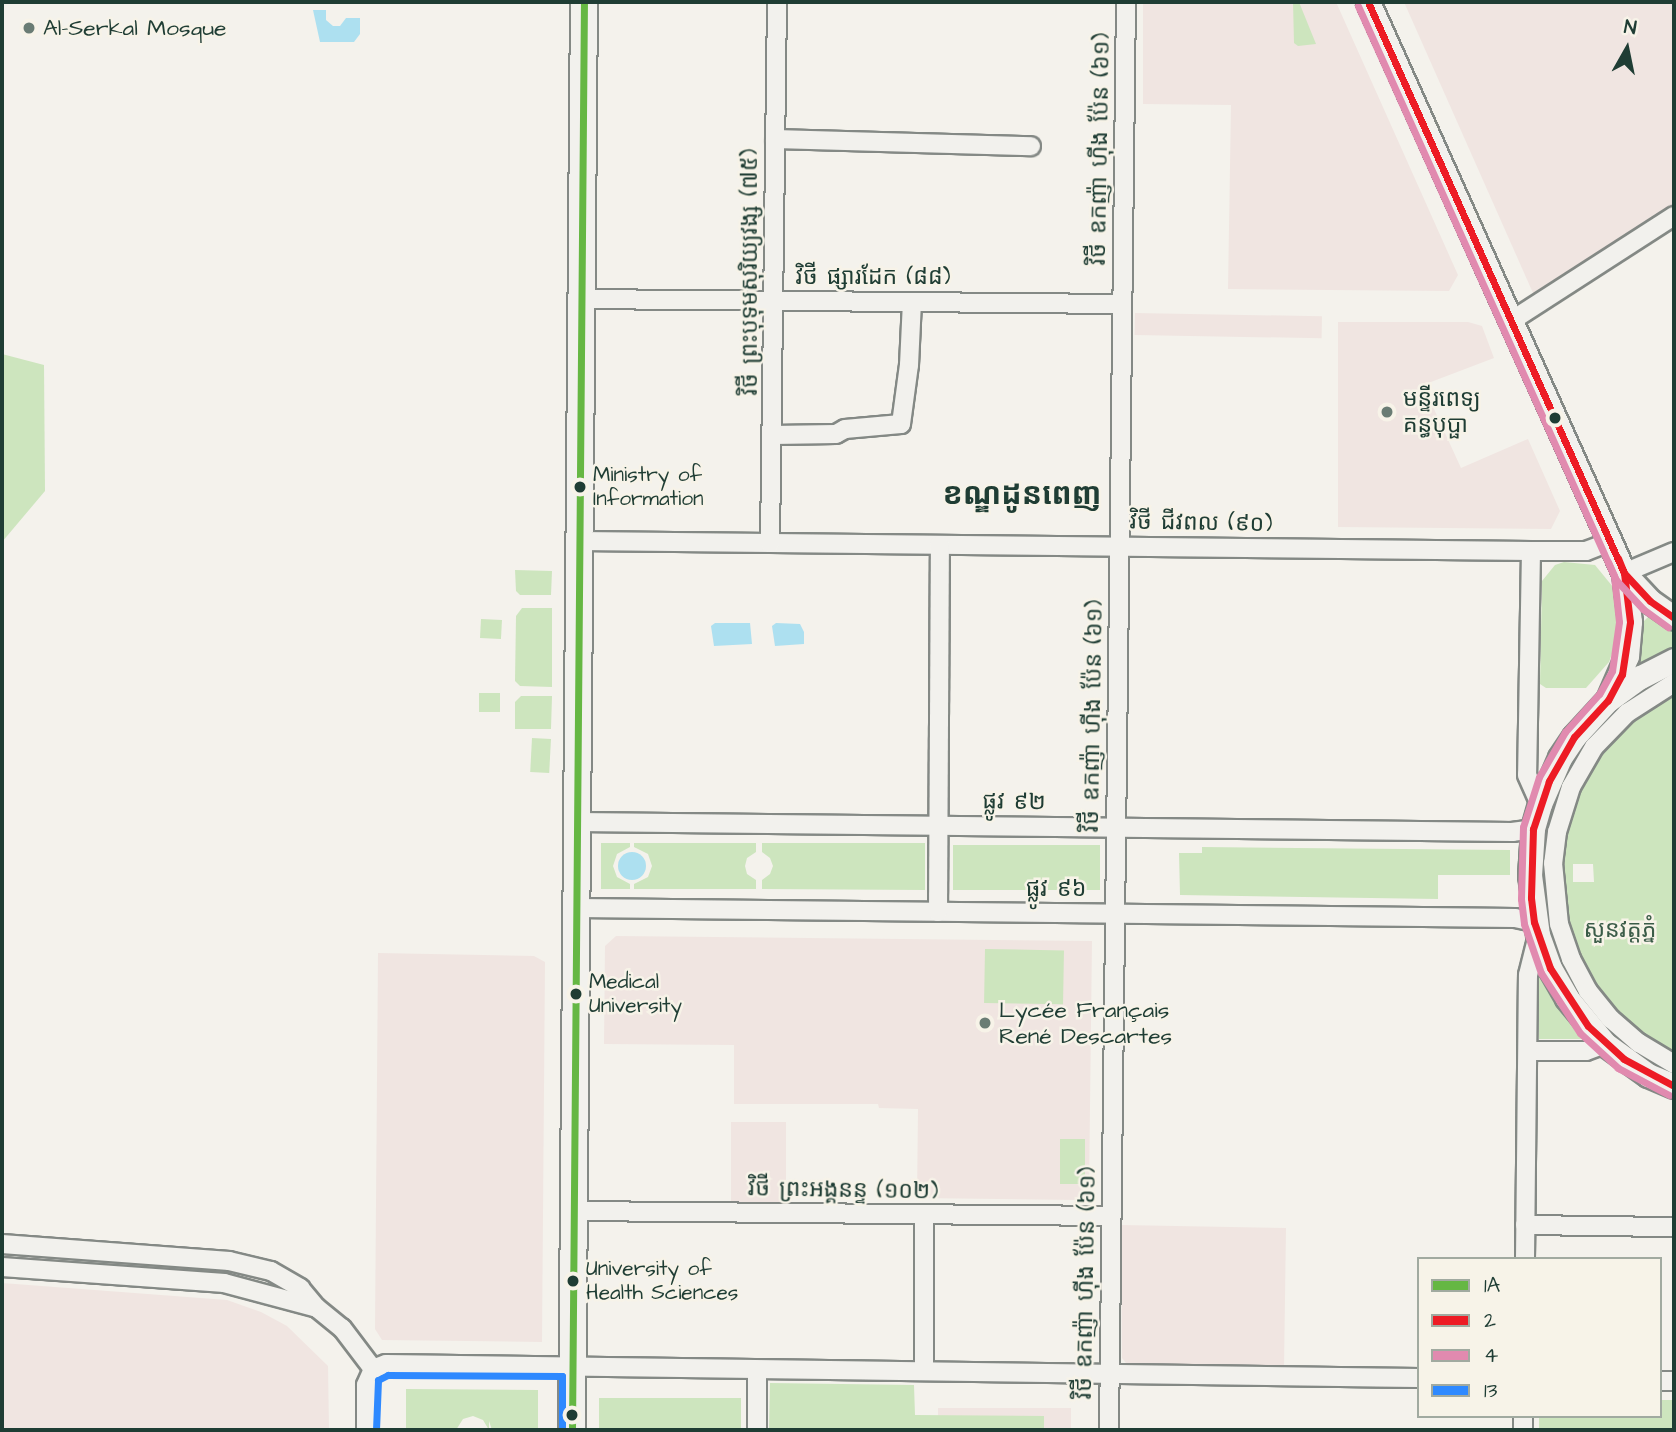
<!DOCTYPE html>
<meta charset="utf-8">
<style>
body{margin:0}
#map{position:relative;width:1676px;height:1432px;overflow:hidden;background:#f4f2ec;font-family:"Architects Daughter","Noto Sans Khmer",sans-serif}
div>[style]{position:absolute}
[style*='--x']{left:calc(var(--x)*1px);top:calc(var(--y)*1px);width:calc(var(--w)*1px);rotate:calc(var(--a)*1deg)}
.built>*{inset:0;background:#f0e5e1;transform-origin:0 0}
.green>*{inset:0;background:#cde5be;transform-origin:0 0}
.water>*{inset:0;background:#ade0f0}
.round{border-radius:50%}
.roads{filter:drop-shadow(2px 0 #848985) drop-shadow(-2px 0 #848985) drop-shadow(0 2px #848985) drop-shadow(0 -2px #848985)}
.minor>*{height:18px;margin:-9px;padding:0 9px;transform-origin:9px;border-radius:9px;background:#f2f1ed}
.major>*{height:23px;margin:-11.5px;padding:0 11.5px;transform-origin:11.5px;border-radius:11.5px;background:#f2f1ed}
.highway>*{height:26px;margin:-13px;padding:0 13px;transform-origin:13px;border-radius:13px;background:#f2f1ed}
.bus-1>*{height:7px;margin:-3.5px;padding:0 3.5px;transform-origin:3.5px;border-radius:3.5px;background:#65b743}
.bus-2>*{height:7px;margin:-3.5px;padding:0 3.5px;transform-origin:3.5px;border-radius:3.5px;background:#ed1b24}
.bus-3>*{height:7px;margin:-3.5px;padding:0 3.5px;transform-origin:3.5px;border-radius:3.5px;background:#e18aaf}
.bus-4>*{height:7px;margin:-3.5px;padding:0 3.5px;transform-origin:3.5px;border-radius:3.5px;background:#2e89ff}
.dots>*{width:19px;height:19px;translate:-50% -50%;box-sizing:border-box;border:4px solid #f7f3e8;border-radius:50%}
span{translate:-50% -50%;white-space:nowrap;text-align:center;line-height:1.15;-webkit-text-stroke:5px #f7f3e8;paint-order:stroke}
.bus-label{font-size:21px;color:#1f3d34}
.left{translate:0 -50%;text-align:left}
.poi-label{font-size:23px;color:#1f3d34}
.street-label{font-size:23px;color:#1f3d34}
.park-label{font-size:23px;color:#3b5c48}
.district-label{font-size:30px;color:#1f3d34;font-weight:700}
.frame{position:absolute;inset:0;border:4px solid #1f3d34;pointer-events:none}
.legend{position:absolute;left:1417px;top:1257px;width:245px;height:161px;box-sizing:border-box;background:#f7f3e8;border:2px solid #a1aaa0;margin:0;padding:9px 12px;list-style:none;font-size:21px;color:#1f3d34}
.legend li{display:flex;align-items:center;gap:14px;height:35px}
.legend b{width:35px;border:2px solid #a1aaa0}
.north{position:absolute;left:1592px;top:14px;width:70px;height:70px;-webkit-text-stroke:5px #f7f3e8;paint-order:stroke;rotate:9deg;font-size:19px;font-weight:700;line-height:28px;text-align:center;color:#1f3d34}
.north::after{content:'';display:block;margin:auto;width:24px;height:32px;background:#1f3d34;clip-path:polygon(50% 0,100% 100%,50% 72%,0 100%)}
</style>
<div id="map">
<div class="built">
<div style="clip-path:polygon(1143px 2px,1336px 2px,1458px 275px,1449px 291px,1228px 289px,1231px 105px,1143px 104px)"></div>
<div style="clip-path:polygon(1404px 2px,1674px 2px,1674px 204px,1533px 293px)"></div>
<div style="left:1135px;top:313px;width:187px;height:22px;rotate:1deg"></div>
<div style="clip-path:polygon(1338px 322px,1468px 322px,1482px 326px,1494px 358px,1423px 385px,1461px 468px,1528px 439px,1560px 511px,1551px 529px,1338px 527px)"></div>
<div style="clip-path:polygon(616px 936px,1092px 941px,1089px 1191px,1080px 1200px,917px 1198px,918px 1109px,879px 1108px,878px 1104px,734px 1104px,734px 1045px,604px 1044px,605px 946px)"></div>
<div style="clip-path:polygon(378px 953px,534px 956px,545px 962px,542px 1342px,382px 1340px,375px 1329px)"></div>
<div style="left:731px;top:1122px;width:55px;height:82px"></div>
<div style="clip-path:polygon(1121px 1225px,1286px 1228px,1284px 1368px,1126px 1363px,1122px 1358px)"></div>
<div style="clip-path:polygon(2px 1283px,227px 1300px,261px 1312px,287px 1326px,328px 1366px,329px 1430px,2px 1430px)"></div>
<div style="left:938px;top:1408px;width:133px;height:22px"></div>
</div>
<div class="green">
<div style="clip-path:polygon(1293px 2px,1299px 2px,1316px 44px,1298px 46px,1294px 43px)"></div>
<div style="clip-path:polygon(2px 354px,44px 365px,45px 491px,2px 542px)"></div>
<div style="clip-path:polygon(1564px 562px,1595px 565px,1613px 587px,1616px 600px,1617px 640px,1609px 662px,1586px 688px,1546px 688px,1540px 684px,1542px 581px,1555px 565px)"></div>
<div style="clip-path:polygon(515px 570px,552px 571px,551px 595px,520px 595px,516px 591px)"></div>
<div style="clip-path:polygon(522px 608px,552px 608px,552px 687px,520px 686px,515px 681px,516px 616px)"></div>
<div style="clip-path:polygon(1649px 616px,1674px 629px,1674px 651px,1632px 671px,1640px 625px)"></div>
<div style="left:481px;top:619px;width:21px;height:19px;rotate:3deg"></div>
<div style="clip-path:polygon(evenodd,1674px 686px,1674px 1061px,1613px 1018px,1573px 958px,1555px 863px,1573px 788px,1628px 715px,1674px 686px,1573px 864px,1593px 864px,1594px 882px,1573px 882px,1573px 864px)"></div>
<div style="left:479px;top:693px;width:21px;height:19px"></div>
<div style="clip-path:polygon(521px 696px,552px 696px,551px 729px,515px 729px,515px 702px)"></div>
<div style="left:532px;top:738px;width:19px;height:34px;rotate:3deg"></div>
<div style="clip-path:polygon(601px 843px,630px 843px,630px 847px,617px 854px,613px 866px,617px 877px,630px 884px,630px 889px,601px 889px)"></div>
<div style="clip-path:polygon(634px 843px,756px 843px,756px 852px,747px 858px,745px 866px,747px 874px,756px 880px,756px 889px,634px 889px,634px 884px,648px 877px,652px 866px,648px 854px,634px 847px)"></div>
<div style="clip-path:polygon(762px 843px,925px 843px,925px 890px,762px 889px,762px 880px,770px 874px,773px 866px,770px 858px,762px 852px)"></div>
<div style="left:953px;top:845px;width:147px;height:45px"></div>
<div style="clip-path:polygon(1202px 847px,1510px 850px,1510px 875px,1438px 875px,1438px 899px,1180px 895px,1179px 853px,1202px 853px)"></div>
<div style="left:985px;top:949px;width:79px;height:54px;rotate:1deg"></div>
<div style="clip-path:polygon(1541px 971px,1572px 1023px,1588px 1039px,1539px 1039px,1538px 975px)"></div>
<div style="left:1060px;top:1139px;width:25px;height:45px"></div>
<div style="clip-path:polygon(770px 1383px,914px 1385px,915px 1415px,1044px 1416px,1044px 1430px,769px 1430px)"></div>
<div style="clip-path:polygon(406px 1389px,538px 1390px,538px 1430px,492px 1430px,489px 1421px,489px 1430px,483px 1420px,473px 1416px,463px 1419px,456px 1430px,406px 1430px)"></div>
<div style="left:599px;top:1398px;width:142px;height:32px"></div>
<div style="clip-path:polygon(1660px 1400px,1674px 1400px,1674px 1430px,1539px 1430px,1539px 1416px,1660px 1416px)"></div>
</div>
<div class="water">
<div style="clip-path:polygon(313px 10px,326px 10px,326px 20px,333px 26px,340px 26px,346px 18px,360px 18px,360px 34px,354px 42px,320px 42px)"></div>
<div style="clip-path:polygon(715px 623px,750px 623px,752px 644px,714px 646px,711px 626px)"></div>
<div style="clip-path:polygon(776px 623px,800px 624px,804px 632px,804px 644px,775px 646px,772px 626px)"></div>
<div class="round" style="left:618px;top:852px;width:28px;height:28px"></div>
</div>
<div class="roads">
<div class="minor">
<div style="--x:775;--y:139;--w:256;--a:1.6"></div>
<div style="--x:581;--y:299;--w:541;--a:0.53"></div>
<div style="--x:1511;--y:321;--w:194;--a:-32.8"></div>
<div style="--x:773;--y:435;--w:63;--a:-0.9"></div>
<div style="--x:836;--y:434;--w:10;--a:-29"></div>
<div style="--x:845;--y:429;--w:56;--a:-5.1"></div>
<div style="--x:901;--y:424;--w:60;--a:-82.3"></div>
<div style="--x:909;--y:365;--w:63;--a:-87.3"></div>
<div style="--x:579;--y:541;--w:952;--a:0.6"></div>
<div style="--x:1531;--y:551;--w:55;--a:0"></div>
<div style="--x:1586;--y:551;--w:26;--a:-21"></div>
<div style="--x:770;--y:543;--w:541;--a:-89.26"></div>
<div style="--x:1531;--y:551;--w:224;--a:91"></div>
<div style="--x:1527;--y:775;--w:32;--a:66"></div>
<div style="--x:1624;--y:573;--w:54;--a:-22.8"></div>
<div style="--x:1674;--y:683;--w:56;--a:147.4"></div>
<div style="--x:1627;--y:713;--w:47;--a:134.1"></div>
<div style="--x:1594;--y:747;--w:46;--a:119.9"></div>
<div style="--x:1571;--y:787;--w:47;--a:107.3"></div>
<div style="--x:1557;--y:832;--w:31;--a:97"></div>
<div style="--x:1553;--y:863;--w:61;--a:84.4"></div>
<div style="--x:1559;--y:924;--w:37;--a:71"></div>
<div style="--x:1571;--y:959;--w:36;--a:62"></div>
<div style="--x:1588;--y:991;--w:36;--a:51"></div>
<div style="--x:1611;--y:1019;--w:37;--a:41"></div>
<div style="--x:1639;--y:1043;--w:41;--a:31"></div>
<div style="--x:577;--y:822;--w:935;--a:0.61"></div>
<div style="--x:1512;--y:832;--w:21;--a:-8"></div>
<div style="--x:577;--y:908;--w:938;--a:0.61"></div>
<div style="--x:1515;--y:918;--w:19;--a:12"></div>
<div style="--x:938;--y:912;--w:367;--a:-89.7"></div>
<div style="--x:1528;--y:1051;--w:58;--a:0"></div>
<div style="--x:1586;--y:1051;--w:20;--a:-20"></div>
<div style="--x:574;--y:1211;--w:537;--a:0.53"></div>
<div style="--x:1525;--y:1225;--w:149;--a:0.8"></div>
<div style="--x:2;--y:1244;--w:228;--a:4.3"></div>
<div style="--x:229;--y:1261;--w:43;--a:13.4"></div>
<div style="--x:271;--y:1271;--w:34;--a:30"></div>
<div style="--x:300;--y:1288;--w:26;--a:50"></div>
<div style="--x:317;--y:1308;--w:32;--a:39"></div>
<div style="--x:342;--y:1328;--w:51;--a:52.9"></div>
<div style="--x:1525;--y:1259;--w:284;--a:-89.4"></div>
<div style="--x:1528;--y:975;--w:41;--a:-76"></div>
<div style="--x:2;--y:1267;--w:223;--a:4.1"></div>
<div style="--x:224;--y:1283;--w:96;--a:15"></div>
<div style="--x:373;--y:1369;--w:14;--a:-21"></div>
<div style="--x:386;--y:1364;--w:1033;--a:0.78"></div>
<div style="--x:924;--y:1371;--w:156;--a:-90"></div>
<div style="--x:1660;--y:1381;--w:14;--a:0"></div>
<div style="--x:366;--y:1430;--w:45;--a:-90"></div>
<div style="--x:366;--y:1385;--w:17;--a:-66"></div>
<div style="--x:757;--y:1430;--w:60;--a:-90"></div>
<div style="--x:1109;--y:1430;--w:1428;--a:-89.32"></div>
<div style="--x:1523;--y:1430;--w:14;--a:-90"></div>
</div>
<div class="major">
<div style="--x:1368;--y:2;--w:626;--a:65.85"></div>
<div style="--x:1624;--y:573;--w:49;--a:83"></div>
<div style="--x:1630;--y:622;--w:34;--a:95"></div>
<div style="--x:1627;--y:656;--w:48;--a:113.4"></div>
<div style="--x:1624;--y:573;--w:38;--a:47"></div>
<div style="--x:1650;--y:601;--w:29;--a:35"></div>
<div style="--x:1674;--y:660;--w:38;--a:153"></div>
<div style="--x:1640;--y:677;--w:39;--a:144"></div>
<div style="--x:1608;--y:700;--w:50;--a:132.6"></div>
<div style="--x:1574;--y:737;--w:25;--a:124"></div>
<div style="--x:1560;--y:758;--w:50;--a:113.5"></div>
<div style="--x:1540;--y:804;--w:26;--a:106"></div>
<div style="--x:1533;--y:829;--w:46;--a:93.7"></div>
<div style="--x:1530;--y:875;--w:61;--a:82.4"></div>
<div style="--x:1538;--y:935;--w:35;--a:70"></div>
<div style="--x:1550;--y:968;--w:34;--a:60"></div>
<div style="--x:1567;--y:998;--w:60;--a:50.4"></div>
<div style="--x:1605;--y:1044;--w:53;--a:35.8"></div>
<div style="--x:1648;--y:1075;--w:28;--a:23"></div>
</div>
<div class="highway">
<div style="--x:572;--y:1430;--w:1428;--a:-89.52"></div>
</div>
</div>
<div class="bus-1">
<div style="--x:572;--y:1430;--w:1428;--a:-89.52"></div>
</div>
<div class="bus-2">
<div style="--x:1368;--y:2;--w:626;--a:65.85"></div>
<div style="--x:1624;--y:573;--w:49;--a:83"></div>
<div style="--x:1630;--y:622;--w:53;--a:98.7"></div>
<div style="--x:1622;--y:674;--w:30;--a:118"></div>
<div style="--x:1608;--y:700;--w:50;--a:132.6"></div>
<div style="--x:1574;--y:737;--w:51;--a:119.6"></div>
<div style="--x:1549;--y:781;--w:51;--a:108.4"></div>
<div style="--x:1533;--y:829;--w:69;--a:91.7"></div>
<div style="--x:1531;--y:898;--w:24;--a:83"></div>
<div style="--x:1534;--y:922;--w:49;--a:70.8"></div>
<div style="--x:1550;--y:968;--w:69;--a:56.8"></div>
<div style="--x:1588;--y:1026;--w:49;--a:42.5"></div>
<div style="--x:1624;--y:1059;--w:57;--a:28.4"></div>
<div style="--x:1618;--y:558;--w:16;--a:68"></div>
<div style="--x:1624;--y:573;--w:38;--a:47"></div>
<div style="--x:1650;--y:601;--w:29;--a:35"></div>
</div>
<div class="bus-3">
<div style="--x:1358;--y:6;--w:625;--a:65.81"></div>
<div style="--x:1614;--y:576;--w:46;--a:83.8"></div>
<div style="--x:1619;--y:622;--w:49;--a:98.1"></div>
<div style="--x:1612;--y:671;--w:26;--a:119"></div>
<div style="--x:1599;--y:694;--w:51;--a:131.8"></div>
<div style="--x:1565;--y:732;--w:52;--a:120"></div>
<div style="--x:1539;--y:777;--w:52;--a:107.7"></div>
<div style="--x:1523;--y:827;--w:72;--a:91.6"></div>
<div style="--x:1521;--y:899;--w:25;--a:83"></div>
<div style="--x:1524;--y:924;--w:52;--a:70.9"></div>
<div style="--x:1541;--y:973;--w:72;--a:57"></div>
<div style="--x:1580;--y:1033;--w:52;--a:42.6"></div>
<div style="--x:1618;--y:1068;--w:58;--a:27.9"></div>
<div style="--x:1608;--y:562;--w:20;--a:66"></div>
<div style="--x:1616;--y:580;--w:40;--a:47"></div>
<div style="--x:1643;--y:609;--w:31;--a:36"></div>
</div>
<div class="bus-4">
<div style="--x:376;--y:1430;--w:50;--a:-87.7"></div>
<div style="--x:378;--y:1380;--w:11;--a:-27"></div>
<div style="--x:388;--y:1375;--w:174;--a:0.3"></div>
<div style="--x:562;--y:1376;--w:54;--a:90"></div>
</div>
<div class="dots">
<div style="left:29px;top:28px;background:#6a7c74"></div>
<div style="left:1387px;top:412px;background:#6a7c74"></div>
<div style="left:1555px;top:418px;background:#1f3d34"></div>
<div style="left:580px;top:487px;background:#1f3d34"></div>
<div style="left:576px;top:994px;background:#1f3d34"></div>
<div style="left:985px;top:1023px;background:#6a7c74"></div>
<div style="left:573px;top:1281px;background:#1f3d34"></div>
<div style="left:572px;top:1415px;background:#1f3d34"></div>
</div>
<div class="bus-label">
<span class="left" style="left:593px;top:487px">Ministry of<br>Information</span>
<span class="left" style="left:589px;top:994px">Medical<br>University</span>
<span class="left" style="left:586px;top:1281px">University of<br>Health Sciences</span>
</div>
<div class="poi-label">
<span class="left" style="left:43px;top:28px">Al-Serkal Mosque</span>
<span class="left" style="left:1403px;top:412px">មន្ទីរពេទ្យ<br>គន្ធបុប្ផា</span>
<span class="left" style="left:999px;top:1023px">Lycée Français<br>René Descartes</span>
</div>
<div class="street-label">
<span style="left:1100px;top:149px;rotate:-89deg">វិថី ឧកញ៉ា ហ៊ីង ប៉ែន (៦១)</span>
<span style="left:750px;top:272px;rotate:-90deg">វិថី ព្រះបុទុមសុរិយ្យវង្ស (៧៥)</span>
<span style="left:873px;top:277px">វិថី ផ្សារដែក (៨៨)</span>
<span style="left:1201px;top:523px;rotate:1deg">វិថី ជីវពល (៩០)</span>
<span style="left:1093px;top:716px;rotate:-89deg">វិថី ឧកញ៉ា ហ៊ីង ប៉ែន (៦១)</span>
<span style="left:1014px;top:802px;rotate:1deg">ផ្លូវ ៩២</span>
<span style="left:1056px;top:889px">ផ្លូវ ៩៦</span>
<span style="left:843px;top:1190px;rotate:1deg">វិថី ព្រះអង្គនន្ទ (១០២)</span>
<span style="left:1086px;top:1283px;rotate:-89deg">វិថី ឧកញ៉ា ហ៊ីង ប៉ែន (៦១)</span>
</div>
<div class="park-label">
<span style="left:1620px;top:930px">សួនវត្ដភ្នំ</span>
</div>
<div class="district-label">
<span style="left:1022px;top:495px">ខណ្ឌដូនពេញ</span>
</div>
<div class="frame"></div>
<ul class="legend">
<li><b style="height:9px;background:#65b743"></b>1A</li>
<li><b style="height:9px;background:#ed1b24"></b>2</li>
<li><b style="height:9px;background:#e18aaf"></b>4</li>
<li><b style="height:9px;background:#2e89ff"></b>13</li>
</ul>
<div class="north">N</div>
</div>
